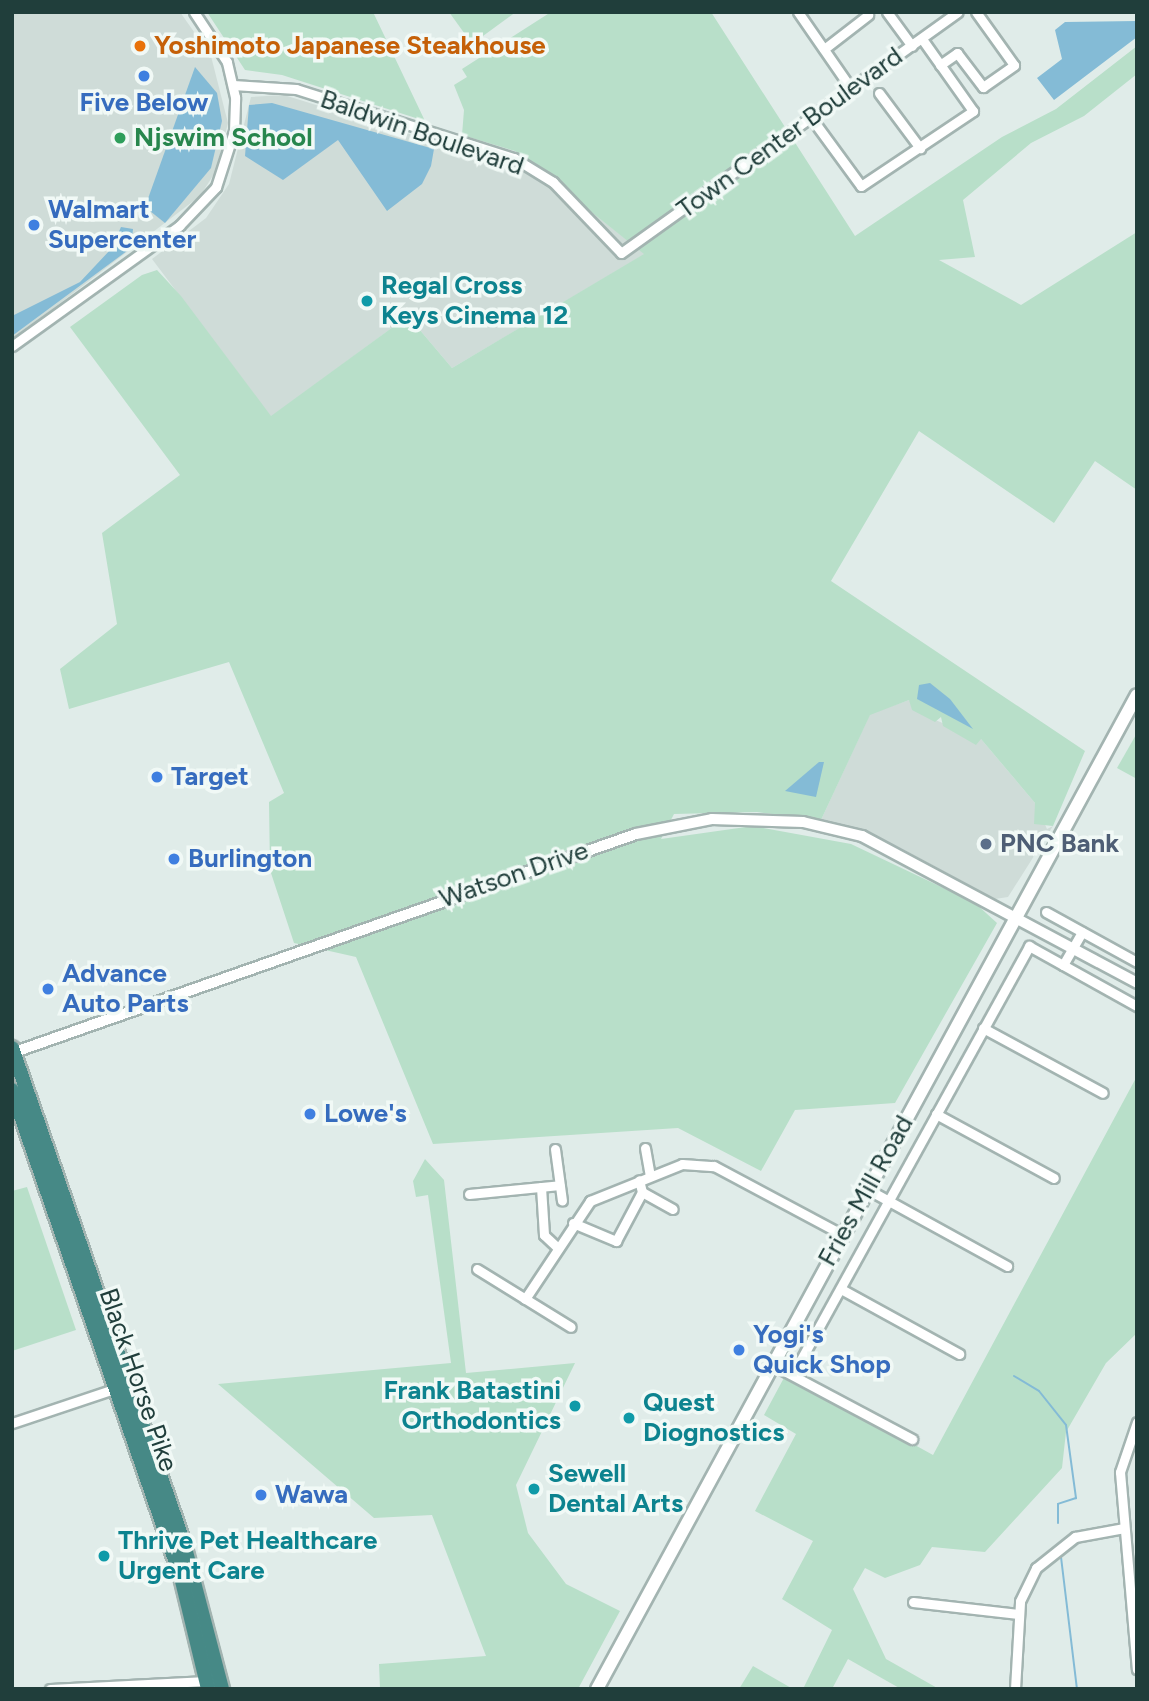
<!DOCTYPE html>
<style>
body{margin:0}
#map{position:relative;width:1149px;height:1701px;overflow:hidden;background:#e0ece9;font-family:Figtree,sans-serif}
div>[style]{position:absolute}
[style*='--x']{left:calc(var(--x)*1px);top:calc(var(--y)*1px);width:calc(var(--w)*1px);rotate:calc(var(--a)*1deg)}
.built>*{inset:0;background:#cfdcd8}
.green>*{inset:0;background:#b8dfc9}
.water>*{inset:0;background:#84bbd6}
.stream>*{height:2px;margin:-1px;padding:0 1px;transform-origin:1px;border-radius:1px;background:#84bbd6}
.roads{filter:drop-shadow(2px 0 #a3b4b1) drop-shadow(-2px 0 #a3b4b1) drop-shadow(0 2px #a3b4b1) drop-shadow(0 -2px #a3b4b1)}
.minor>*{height:9px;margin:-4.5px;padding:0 4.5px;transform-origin:4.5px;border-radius:4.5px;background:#fff}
.tertiary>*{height:10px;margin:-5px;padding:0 5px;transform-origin:5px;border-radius:5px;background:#fff}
.secondary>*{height:12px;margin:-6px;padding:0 6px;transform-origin:6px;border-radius:6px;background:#fff}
.trunk>*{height:14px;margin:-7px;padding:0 7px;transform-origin:7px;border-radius:7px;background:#468986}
.dots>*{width:19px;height:19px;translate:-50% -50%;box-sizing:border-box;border:4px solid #f1f9f6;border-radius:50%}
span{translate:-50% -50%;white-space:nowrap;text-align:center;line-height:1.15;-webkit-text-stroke:7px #f1f9f6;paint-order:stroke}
.food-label{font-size:26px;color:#c56008;font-weight:700}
.left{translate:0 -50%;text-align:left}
.shop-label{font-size:26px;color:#366cbe;font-weight:700}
.street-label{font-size:26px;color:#203e3b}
.leisure-label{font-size:26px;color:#27864d;font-weight:700}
.culture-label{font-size:26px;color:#0d838f;font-weight:700}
.right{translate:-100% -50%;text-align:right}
.service-label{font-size:26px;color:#4e5e75;font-weight:700}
.frame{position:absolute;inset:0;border:14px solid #203e3b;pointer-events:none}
</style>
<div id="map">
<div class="built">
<div style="clip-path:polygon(12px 12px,180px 12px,211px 56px,228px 123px,216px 171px,200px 196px,12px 340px)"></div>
<div style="clip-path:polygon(284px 95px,506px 164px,514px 151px,645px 254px,452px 368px,408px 316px,271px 417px,152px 259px,206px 218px,229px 184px,251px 97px)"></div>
<div style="clip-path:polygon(909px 700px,933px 719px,981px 739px,1035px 803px,1047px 829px,1053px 826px,1008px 897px,995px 899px,897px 846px,821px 820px,870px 714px)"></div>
</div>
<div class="green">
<div style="clip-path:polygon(207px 12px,373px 12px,425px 121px,282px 75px,245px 70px)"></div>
<div style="clip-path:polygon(449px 12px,516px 12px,472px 44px)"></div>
<div style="clip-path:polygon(551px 12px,711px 12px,855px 236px,1002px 137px,1056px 109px,1137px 46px,1137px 74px,1084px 116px,1031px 143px,963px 200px,975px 257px,939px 260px,1021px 305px,1137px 232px,1137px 490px,1095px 461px,1054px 523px,919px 431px,831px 581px,1085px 751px,1053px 826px,1034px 824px,1035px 803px,981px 739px,976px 745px,943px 726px,941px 717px,935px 722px,912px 710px,909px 700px,870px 715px,821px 820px,757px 812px,674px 814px,661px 839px,753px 826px,851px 844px,975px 903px,997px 923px,895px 1103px,795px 1110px,761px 1171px,678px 1128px,433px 1144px,356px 957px,294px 943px,270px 870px,269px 802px,284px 793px,229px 662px,69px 709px,60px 669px,117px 624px,102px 533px,180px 475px,70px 327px,142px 275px,157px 270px,181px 296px,271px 416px,408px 316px,452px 368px,644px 254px,515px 151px,462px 135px,464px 110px,454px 85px,467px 77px,462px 69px)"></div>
<div style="clip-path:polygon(1137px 733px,1137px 779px,1117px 768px)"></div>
<div style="clip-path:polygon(1137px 1076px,1137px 1333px,1106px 1363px,1066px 1432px,1062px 1468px,985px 1552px,932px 1547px,920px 1565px,885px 1578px,865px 1568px,853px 1589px,886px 1659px,939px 1689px,901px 1689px,848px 1659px,832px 1689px,803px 1689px,832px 1630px,782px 1599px,813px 1541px,755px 1511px,796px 1434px,764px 1415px,786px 1374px,933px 1455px)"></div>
<div style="clip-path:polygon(425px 1159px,444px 1180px,466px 1373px,575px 1363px,516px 1485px,528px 1533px,566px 1584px,620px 1611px,578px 1689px,380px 1689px,379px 1664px,486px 1656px,432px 1515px,374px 1518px,218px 1384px,451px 1363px,428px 1195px,416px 1197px,413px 1181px)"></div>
<div style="clip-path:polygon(27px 1187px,76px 1330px,12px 1351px,12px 1191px)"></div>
<div style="clip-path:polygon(753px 1666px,793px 1689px,739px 1689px)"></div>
</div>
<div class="water">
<div style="clip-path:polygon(1137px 21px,1137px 37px,1054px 100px,1037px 78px,1062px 59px,1055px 30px,1065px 22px)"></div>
<div style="clip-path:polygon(195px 67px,217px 93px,222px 121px,211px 168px,165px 223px,145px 207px)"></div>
<div style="clip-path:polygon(272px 103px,434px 149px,431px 166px,422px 184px,387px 211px,338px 140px,283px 180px,245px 156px,249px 105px)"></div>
<div style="clip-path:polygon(121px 227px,133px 229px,131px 248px,12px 336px,12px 316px,80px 282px,111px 249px)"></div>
<div style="clip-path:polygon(930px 683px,950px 699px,973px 729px,917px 699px,919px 685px)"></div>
<div style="clip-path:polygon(819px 762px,824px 762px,816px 797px,785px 791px)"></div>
</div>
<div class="stream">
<div style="--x:1014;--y:1376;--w:29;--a:31"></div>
<div style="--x:1039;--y:1391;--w:43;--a:51.5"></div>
<div style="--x:1066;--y:1425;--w:74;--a:82.2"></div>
<div style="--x:1076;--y:1498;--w:19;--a:162"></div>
<div style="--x:1058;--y:1504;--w:19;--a:90"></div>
<div style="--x:1061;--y:1557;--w:133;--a:83.1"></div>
</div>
<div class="roads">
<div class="minor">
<div style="--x:798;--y:12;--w:95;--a:55.3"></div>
<div style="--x:887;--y:12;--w:42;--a:53.7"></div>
<div style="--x:824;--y:49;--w:56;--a:-37.7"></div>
<div style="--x:940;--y:65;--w:21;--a:-35"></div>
<div style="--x:957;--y:53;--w:43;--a:52.6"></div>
<div style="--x:983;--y:87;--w:38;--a:-35"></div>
<div style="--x:1014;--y:65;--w:65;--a:-125.6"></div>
<div style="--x:233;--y:85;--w:63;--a:3.6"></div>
<div style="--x:296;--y:89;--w:229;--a:17.6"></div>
<div style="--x:514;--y:158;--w:46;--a:31.6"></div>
<div style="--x:553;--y:182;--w:98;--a:46.2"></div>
<div style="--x:621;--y:253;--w:414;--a:-35.6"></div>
<div style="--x:879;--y:93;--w:69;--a:53.3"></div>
<div style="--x:812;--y:119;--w:83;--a:53.8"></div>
<div style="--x:861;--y:186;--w:135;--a:-33.8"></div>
<div style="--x:973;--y:111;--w:88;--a:-125.3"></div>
<div style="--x:12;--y:346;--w:206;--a:-35.7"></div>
<div style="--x:179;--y:226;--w:54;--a:-46.5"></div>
<div style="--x:216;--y:187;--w:59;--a:-72.2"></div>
<div style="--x:234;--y:131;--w:34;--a:-88"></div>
<div style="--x:235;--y:97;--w:36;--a:-103"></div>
<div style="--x:227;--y:62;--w:60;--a:-123.4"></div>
<div style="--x:1046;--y:912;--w:104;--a:28.8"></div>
<div style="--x:1063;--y:965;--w:38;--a:-60"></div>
<div style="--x:983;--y:1028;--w:136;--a:28.4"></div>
<div style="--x:936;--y:1114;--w:134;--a:28.5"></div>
<div style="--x:645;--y:1148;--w:28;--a:80"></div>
<div style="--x:555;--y:1149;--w:52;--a:82.3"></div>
<div style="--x:541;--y:1187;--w:48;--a:86.4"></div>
<div style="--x:544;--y:1235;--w:18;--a:43"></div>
<div style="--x:867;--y:1189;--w:160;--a:28.8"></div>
<div style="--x:642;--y:1192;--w:35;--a:29"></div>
<div style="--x:469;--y:1194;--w:91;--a:-5.6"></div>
<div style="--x:573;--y:1223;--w:47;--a:22.7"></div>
<div style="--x:616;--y:1241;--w:55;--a:-62"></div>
<div style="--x:642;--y:1192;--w:12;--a:-104"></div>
<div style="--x:477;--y:1269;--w:110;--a:31.7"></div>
<div style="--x:841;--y:1289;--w:135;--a:28.8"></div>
<div style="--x:525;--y:1299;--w:118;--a:-56.4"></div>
<div style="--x:590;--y:1201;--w:99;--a:-21.9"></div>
<div style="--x:682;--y:1164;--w:32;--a:4"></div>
<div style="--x:714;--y:1166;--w:146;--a:28.1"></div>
<div style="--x:771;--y:1364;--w:160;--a:28"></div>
<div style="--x:793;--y:1374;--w:489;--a:-61.1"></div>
<div style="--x:1029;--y:946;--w:124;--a:29.1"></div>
<div style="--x:1137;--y:1422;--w:53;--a:108.8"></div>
<div style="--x:1120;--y:1472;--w:198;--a:85.1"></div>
<div style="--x:12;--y:1423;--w:114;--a:-18.4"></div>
<div style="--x:913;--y:1602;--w:106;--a:6.5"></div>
<div style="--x:50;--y:1689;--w:157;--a:-2.9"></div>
<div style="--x:1015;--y:1689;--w:88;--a:-86.7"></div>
<div style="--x:1020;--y:1601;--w:37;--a:-64"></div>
<div style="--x:1036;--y:1568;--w:50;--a:-38.5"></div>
<div style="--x:1075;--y:1537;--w:50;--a:-10.4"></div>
</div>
<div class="tertiary">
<div style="--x:12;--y:1053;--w:661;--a:-19.34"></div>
<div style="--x:636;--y:834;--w:77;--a:-11.2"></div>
<div style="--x:712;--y:819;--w:91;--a:1.9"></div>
<div style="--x:803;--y:822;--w:61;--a:13.3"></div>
<div style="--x:862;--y:836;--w:312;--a:28.1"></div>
</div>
<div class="secondary">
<div style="--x:597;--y:1689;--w:1131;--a:-61.49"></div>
</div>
<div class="trunk">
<div style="--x:12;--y:1048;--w:525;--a:70.87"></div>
<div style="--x:184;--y:1544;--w:150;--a:75.3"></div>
<div style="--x:12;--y:1090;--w:515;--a:70.86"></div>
<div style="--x:181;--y:1577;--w:115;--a:76.4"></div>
</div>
</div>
<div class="dots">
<div style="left:140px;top:46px;background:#e8710a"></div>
<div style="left:144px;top:76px;background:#3f7fe0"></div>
<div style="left:120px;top:138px;background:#2e9e5b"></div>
<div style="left:34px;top:225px;background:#3f7fe0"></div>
<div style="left:367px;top:301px;background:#0f9aa8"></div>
<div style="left:157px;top:777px;background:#3f7fe0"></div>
<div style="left:986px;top:844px;background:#5c6f8a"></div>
<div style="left:174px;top:859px;background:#3f7fe0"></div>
<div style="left:48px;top:989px;background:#3f7fe0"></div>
<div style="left:310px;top:1114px;background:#3f7fe0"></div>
<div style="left:739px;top:1350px;background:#3f7fe0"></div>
<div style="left:575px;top:1406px;background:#0f9aa8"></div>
<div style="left:629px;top:1418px;background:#0f9aa8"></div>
<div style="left:534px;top:1489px;background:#0f9aa8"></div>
<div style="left:261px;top:1495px;background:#3f7fe0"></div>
<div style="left:104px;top:1556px;background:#0f9aa8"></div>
</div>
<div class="food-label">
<span class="left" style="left:154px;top:46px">Yoshimoto Japanese Steakhouse</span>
</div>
<div class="shop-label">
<span style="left:144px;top:103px">Five Below</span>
<span class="left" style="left:48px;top:225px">Walmart<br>Supercenter</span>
<span class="left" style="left:171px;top:777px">Target</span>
<span class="left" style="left:188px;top:859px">Burlington</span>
<span class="left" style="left:62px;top:989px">Advance<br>Auto Parts</span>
<span class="left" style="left:324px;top:1114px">Lowe's</span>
<span class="left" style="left:753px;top:1350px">Yogi's<br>Quick Shop</span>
<span class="left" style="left:275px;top:1495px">Wawa</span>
</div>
<div class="street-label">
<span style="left:422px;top:133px;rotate:19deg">Baldwin Boulevard</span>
<span style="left:790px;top:133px;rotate:-36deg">Town Center Boulevard</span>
<span style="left:514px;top:875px;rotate:-19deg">Watson Drive</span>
<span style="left:866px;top:1191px;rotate:-61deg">Fries Mill Road</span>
<span style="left:138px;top:1380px;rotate:71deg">Black Horse Pike</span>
</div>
<div class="leisure-label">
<span class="left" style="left:134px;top:138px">Njswim School</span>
</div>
<div class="culture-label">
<span class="left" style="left:381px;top:301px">Regal Cross<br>Keys Cinema 12</span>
<span class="right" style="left:561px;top:1406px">Frank Batastini<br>Orthodontics</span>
<span class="left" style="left:643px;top:1418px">Quest<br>Diognostics</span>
<span class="left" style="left:548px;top:1489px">Sewell<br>Dental Arts</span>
<span class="left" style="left:118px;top:1556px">Thrive Pet Healthcare<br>Urgent Care</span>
</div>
<div class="service-label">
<span class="left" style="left:1000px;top:844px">PNC Bank</span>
</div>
<div class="frame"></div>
</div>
